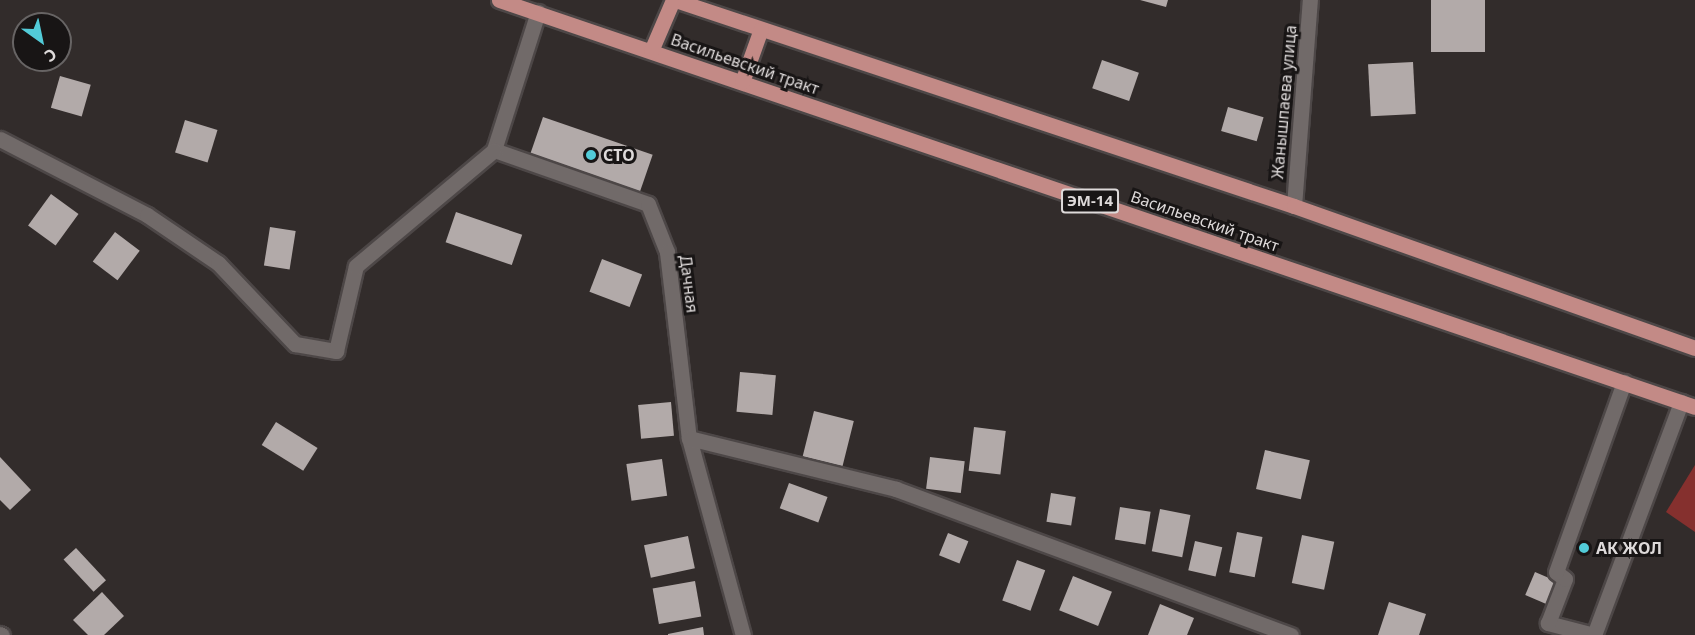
<!DOCTYPE html>
<meta charset="utf-8">
<style>
body{margin:0}
#map{position:relative;width:1695px;height:635px;overflow:hidden;background:#322c2b;font-family:"Noto Sans",sans-serif}
div>[style]{position:absolute}
[style*='--x']{left:calc(var(--x)*1px);top:calc(var(--y)*1px);width:calc(var(--w)*1px);rotate:calc(var(--a)*1deg)}
.green>*{inset:0;background:#85302e}
.building>*{inset:0;background:#b2aaa9;transform-origin:0 0}
.roads{filter:drop-shadow(2px 0 #4d4747) drop-shadow(-2px 0 #4d4747) drop-shadow(0 2px #4d4747) drop-shadow(0 -2px #4d4747)}
.minor>*{height:15px;margin:-7.5px;padding:0 7.5px;transform-origin:7.5px;border-radius:7.5px;background:#716a69}
.major>*{height:15px;margin:-7.5px;padding:0 7.5px;transform-origin:7.5px;border-radius:7.5px;background:#c38a86}
.dots>*{width:16px;height:16px;translate:-50% -50%;box-sizing:border-box;border:3px solid #181515;border-radius:50%}
span{translate:-50% -50%;white-space:nowrap;text-align:center;line-height:1.15;-webkit-text-stroke:6px #181515;paint-order:stroke}
.shield-label span{padding:2px 4px;background:#181515;border:2px solid;border-radius:4px;-webkit-text-stroke-width:0}
.shield-label{font-size:15px;color:#dedada;font-weight:700}
.street-label{font-size:16px;color:#dedada}
.poi-label{font-size:16px;color:#dedada;font-weight:700}
.left{translate:0 -50%;text-align:left}
.north{position:absolute;left:12px;top:12px;width:60px;height:60px;box-sizing:border-box;background:#181515;border:2px solid #676464;border-radius:50%;rotate:147deg;font-size:16px;font-weight:700;line-height:24px;text-align:center;color:#dedada}
.north::after{content:'';display:block;margin:auto;width:21px;height:27px;background:#52cbd8;clip-path:polygon(50% 0,100% 100%,50% 72%,0 100%)}
</style>
<div id="map">
<div class="green">
<div style="clip-path:polygon(1695px 465px,1695px 532px,1666px 512px)"></div>
</div>
<div class="building">
<div style="clip-path:polygon(1140px 0,1168px 0,1166px 7px)"></div>
<div style="left:1431px;top:0;width:54px;height:52px"></div>
<div style="left:1102px;top:60px;width:39px;height:30px;rotate:19deg"></div>
<div style="left:1413px;top:62px;width:52px;height:45px;rotate:87deg"></div>
<div style="left:60px;top:76px;width:32px;height:33px;rotate:16deg"></div>
<div style="left:1228px;top:107px;width:37px;height:25px;rotate:16deg"></div>
<div style="left:543px;top:117px;width:116px;height:41px;rotate:19deg"></div>
<div style="left:185px;top:120px;width:34px;height:34px;rotate:17deg"></div>
<div style="left:51px;top:194px;width:34px;height:39px;rotate:36deg"></div>
<div style="left:456px;top:212px;width:70px;height:32px;rotate:19deg"></div>
<div style="left:270px;top:227px;width:26px;height:39px;rotate:9deg"></div>
<div style="left:115px;top:232px;width:31px;height:37px;rotate:37deg"></div>
<div style="left:602px;top:259px;width:43px;height:35px;rotate:21deg"></div>
<div style="left:740px;top:372px;width:36px;height:40px;rotate:5deg"></div>
<div style="left:671px;top:402px;width:34px;height:33px;rotate:85deg"></div>
<div style="left:814px;top:411px;width:41px;height:47px;rotate:14deg"></div>
<div style="left:276px;top:422px;width:49px;height:27px;rotate:32deg"></div>
<div style="left:974px;top:427px;width:32px;height:44px;rotate:7deg"></div>
<div style="left:1265px;top:450px;width:46px;height:40px;rotate:13deg"></div>
<div style="clip-path:polygon(0 457px,31px 490px,10px 510px,0 500px)"></div>
<div style="left:930px;top:457px;width:35px;height:32px;rotate:7deg"></div>
<div style="left:662px;top:459px;width:37px;height:36px;rotate:82deg"></div>
<div style="left:789px;top:483px;width:41px;height:27px;rotate:20deg"></div>
<div style="left:1051px;top:493px;width:25px;height:29px;rotate:9deg"></div>
<div style="left:1120px;top:507px;width:31px;height:33px;rotate:9deg"></div>
<div style="left:1160px;top:509px;width:31px;height:43px;rotate:11deg"></div>
<div style="left:1237px;top:532px;width:26px;height:41px;rotate:11deg"></div>
<div style="left:948px;top:533px;width:22px;height:24px;rotate:22deg"></div>
<div style="left:1302px;top:535px;width:33px;height:49px;rotate:12deg"></div>
<div style="left:688px;top:536px;width:33px;height:45px;rotate:78deg"></div>
<div style="left:1195px;top:541px;width:28px;height:30px;rotate:13deg"></div>
<div style="left:76px;top:548px;width:44px;height:17px;rotate:47deg"></div>
<div style="left:1017px;top:560px;width:30px;height:43px;rotate:20deg"></div>
<div style="left:1535px;top:572px;width:26px;height:25px;rotate:23deg"></div>
<div style="left:1073px;top:576px;width:42px;height:37px;rotate:22deg"></div>
<div style="left:695px;top:581px;width:36px;height:43px;rotate:80deg"></div>
<div style="clip-path:polygon(102px 592px,124px 616px,104px 635px,88px 635px,73px 620px)"></div>
<div style="clip-path:polygon(1389px 602px,1426px 614px,1419px 635px,1378px 635px)"></div>
<div style="clip-path:polygon(1160px 604px,1194px 618px,1187px 635px,1148px 635px)"></div>
<div style="clip-path:polygon(703px 627px,704px 635px,668px 635px,668px 634px)"></div>
</div>
<div class="roads">
<div class="minor">
<div style="--x:538;--y:12;--w:145;--a:107.7"></div>
<div style="--x:494;--y:150;--w:163;--a:19.3"></div>
<div style="--x:648;--y:204;--w:52;--a:68.4"></div>
<div style="--x:667;--y:252;--w:187;--a:83.3"></div>
<div style="--x:689;--y:438;--w:204;--a:74.7"></div>
<div style="--x:0;--y:139;--w:165;--a:27.3"></div>
<div style="--x:147;--y:215;--w:86;--a:34.1"></div>
<div style="--x:218;--y:263;--w:112;--a:46.5"></div>
<div style="--x:295;--y:344;--w:42;--a:9.7"></div>
<div style="--x:336;--y:351;--w:87;--a:-76.8"></div>
<div style="--x:356;--y:266;--w:180;--a:-40"></div>
<div style="--x:1294;--y:206;--w:207;--a:-85.6"></div>
<div style="--x:689;--y:438;--w:213;--a:13.8"></div>
<div style="--x:896;--y:489;--w:421;--a:20.3"></div>
<div style="--x:0;--y:634;--w:2;--a:27"></div>
<div style="--x:1594;--y:635;--w:48;--a:-165.4"></div>
<div style="--x:1548;--y:623;--w:47;--a:-68.9"></div>
<div style="--x:1565;--y:579;--w:11;--a:-142"></div>
<div style="--x:1556;--y:572;--w:202;--a:-70.3"></div>
<div style="--x:1594;--y:635;--w:249;--a:-69.5"></div>
</div>
<div class="major">
<div style="--x:499;--y:0;--w:1263;--a:18.79"></div>
<div style="--x:675;--y:0;--w:652;--a:18.41"></div>
<div style="--x:1294;--y:206;--w:425;--a:19.5"></div>
<div style="--x:651;--y:51;--w:56;--a:-66.7"></div>
<div style="--x:742;--y:82;--w:56;--a:-70.3"></div>
</div>
</div>
<div class="dots">
<div style="left:591px;top:155px;background:#52cbd8"></div>
<div style="left:1584px;top:548px;background:#52cbd8"></div>
</div>
<div class="shield-label">
<span style="left:1090px;top:201px">ЭМ-14</span>
</div>
<div class="street-label">
<span style="left:745px;top:64px;rotate:19deg">Васильевский тракт</span>
<span style="left:1284px;top:102px;rotate:-85deg">Жанышпаева улица</span>
<span style="left:1205px;top:221px;rotate:19deg">Васильевский тракт</span>
<span style="left:689px;top:284px;rotate:83deg">Дачная</span>
</div>
<div class="poi-label">
<span class="left" style="left:603px;top:155px">СТО</span>
<span class="left" style="left:1596px;top:548px">АК ЖОЛ</span>
</div>
<div class="north">С</div>
</div>
